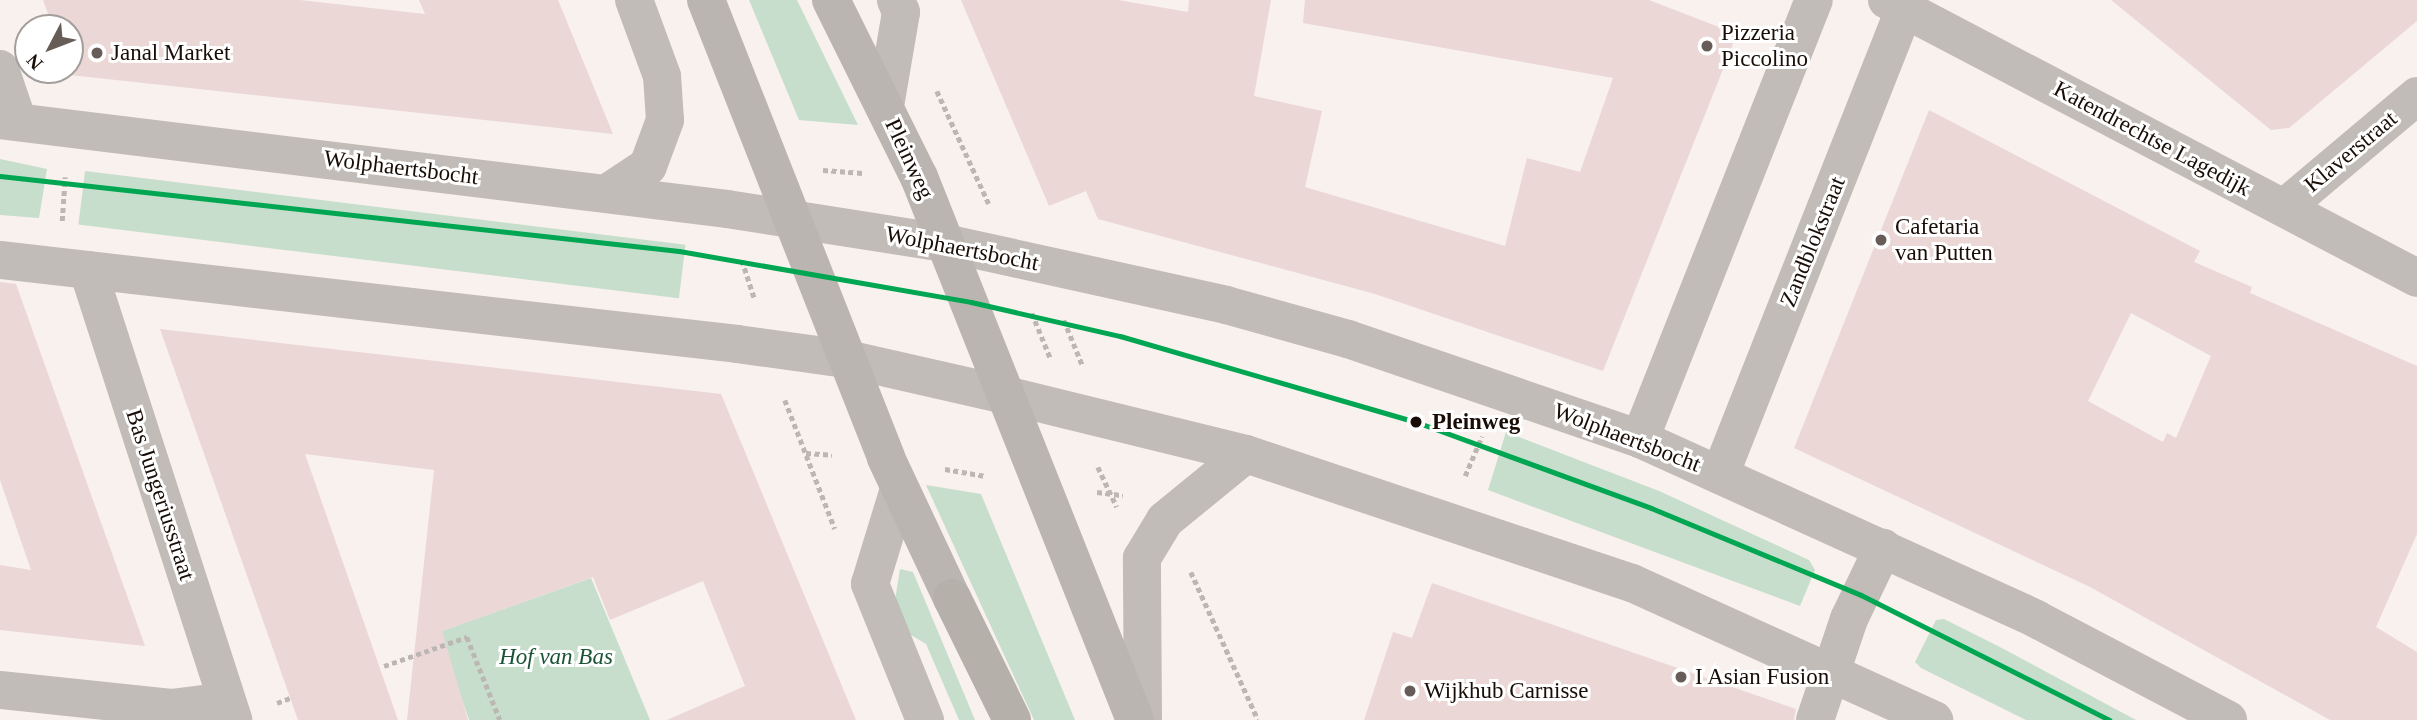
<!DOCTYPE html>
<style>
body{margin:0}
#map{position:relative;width:2417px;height:720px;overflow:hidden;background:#f9f1ed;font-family:Georgia,serif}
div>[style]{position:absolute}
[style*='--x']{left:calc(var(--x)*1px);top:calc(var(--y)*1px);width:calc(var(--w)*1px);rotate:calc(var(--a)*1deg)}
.green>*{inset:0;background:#c6decb;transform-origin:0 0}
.building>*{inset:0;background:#ebd7d5}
.path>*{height:4.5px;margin-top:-2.25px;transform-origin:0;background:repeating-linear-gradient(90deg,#bcb7b2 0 5px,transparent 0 8.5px)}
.street>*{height:38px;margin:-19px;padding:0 19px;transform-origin:19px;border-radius:19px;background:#c1bcb7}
.primary>*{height:38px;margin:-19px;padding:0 19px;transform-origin:19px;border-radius:19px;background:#bab5b0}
.highway>*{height:38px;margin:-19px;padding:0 19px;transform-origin:19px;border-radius:19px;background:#b5b0a9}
.tram-1>*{height:5px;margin:-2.5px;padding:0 2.5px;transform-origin:2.5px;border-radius:2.5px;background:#00a651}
.dots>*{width:19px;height:19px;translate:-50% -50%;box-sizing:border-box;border:4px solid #fff;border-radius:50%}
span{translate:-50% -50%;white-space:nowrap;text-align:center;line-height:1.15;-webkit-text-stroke:6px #fff;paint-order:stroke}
.poi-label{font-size:23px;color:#190d07}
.left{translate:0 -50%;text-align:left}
.street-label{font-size:23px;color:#190d07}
.stop-label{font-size:23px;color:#190d07;font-weight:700}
.park-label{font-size:23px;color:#1b5335;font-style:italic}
.north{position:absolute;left:14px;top:14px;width:70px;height:70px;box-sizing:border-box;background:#fff;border:2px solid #a39e9c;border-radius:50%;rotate:228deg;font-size:19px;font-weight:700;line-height:28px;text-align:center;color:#190d07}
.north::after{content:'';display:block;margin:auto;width:24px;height:32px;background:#675d58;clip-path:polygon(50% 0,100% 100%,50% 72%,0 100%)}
</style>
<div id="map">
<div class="green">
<div style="clip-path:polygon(749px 0,797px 0,858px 125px,799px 120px)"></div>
<div style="clip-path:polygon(0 159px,47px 169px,39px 218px,0 215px)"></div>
<div style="left:85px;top:171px;width:605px;height:54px;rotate:7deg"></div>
<div style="clip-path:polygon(1506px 432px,1659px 491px,1809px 560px,1815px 570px,1800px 606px,1488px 490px)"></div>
<div style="clip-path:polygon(926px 485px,981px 494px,1075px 720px,1034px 720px)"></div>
<div style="clip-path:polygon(900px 569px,913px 572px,975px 720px,959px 720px,926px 644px,906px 632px,895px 600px)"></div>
<div style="clip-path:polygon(591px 578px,650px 720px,469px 720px,439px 632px)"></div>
<div style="clip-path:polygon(1944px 619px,1998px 646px,2136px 720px,2026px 720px,1921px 668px,1915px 662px,1936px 620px)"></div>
</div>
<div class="building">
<div style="clip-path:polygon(43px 0,300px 0,425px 14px,419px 0,558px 0,613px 134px,70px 75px,70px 28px,53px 28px)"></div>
<div style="clip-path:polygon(961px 0,1118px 0,1188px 12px,1189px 0,1271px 0,1254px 96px,1322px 111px,1305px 187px,1505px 246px,1527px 158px,1580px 172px,1613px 78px,1303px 23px,1305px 0,1649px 0,1737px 34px,1603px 371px,1375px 294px,1098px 219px,1086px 191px,1049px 206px)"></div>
<div style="clip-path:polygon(2111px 0,2417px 0,2417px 21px,2289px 128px,2271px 130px)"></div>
<div style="clip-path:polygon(evenodd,1929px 110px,2200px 251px,2194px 262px,2252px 287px,2250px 293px,2417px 366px,2417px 534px,2376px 627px,2417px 652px,2417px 720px,2330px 720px,2090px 587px,1794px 448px,1929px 110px,2131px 313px,2211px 356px,2176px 438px,2167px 433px,2163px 442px,2088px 401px,2131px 313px)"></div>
<div style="clip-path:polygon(0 282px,16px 284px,145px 646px,0 630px,0 565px,31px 570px,0 480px)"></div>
<div style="clip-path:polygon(160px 329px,721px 394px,856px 720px,667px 720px,745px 686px,703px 581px,610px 620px,593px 577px,442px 631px,468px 720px,407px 720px,434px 470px,305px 454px,398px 720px,298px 720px)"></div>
<div style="clip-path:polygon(1432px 583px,1796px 709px,1794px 720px,1364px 720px,1393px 632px,1412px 638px)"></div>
</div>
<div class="path">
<div style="--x:937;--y:91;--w:124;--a:65.3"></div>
<div style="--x:823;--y:170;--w:40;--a:4.3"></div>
<div style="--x:62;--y:221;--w:44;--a:-86.1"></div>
<div style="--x:742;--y:260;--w:40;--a:72"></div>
<div style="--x:1032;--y:313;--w:48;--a:67.8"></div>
<div style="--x:1064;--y:320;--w:48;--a:67.8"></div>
<div style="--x:785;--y:400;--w:138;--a:68.8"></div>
<div style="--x:806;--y:453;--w:26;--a:4"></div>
<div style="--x:1098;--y:467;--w:44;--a:64.6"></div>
<div style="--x:945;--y:469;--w:41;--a:9.9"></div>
<div style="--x:1465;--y:476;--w:43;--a:-67"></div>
<div style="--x:1097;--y:492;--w:26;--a:7"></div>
<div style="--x:1191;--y:572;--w:162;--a:65.6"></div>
<div style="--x:384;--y:666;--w:88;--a:-19.3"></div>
<div style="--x:467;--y:637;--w:89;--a:68.3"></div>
<div style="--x:277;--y:703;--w:17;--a:-21"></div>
</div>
<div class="street">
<div style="--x:1887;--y:0;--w:598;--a:27.68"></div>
<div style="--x:0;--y:69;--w:56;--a:71.2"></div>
<div style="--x:885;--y:106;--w:95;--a:-80.3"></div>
<div style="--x:901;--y:12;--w:13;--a:-113"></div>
<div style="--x:0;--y:120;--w:732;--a:6.98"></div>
<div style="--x:727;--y:209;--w:221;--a:8.9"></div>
<div style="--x:945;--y:243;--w:288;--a:12.4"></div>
<div style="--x:1226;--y:305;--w:127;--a:15.6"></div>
<div style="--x:1348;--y:339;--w:309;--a:18.9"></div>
<div style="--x:1640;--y:439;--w:435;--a:24.4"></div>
<div style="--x:2036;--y:619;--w:217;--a:27.7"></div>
<div style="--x:607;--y:193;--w:49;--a:-33.4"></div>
<div style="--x:648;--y:166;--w:49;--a:-69.7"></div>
<div style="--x:665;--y:120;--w:44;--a:-93.9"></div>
<div style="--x:662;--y:76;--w:81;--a:-110.2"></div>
<div style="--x:2284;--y:208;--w:174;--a:-40.1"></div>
<div style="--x:0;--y:260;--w:742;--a:6.5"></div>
<div style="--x:737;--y:344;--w:111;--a:7.8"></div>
<div style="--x:847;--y:359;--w:163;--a:12.8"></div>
<div style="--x:1006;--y:395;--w:247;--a:13.8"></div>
<div style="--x:1246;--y:454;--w:407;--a:18.5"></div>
<div style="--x:1632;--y:583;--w:332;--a:24.4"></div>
<div style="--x:88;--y:270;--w:473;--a:72.1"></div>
<div style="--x:1640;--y:439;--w:472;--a:-68.4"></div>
<div style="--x:1720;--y:475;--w:511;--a:-68.41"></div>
<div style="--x:899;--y:489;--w:99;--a:107"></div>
<div style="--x:870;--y:584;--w:147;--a:68"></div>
<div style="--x:0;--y:690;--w:172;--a:6"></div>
<div style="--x:171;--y:708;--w:56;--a:-7.1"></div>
<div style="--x:1143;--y:720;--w:162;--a:-90.4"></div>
<div style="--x:1142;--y:558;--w:44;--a:-58.8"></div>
<div style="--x:1165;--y:520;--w:104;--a:-39.2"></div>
<div style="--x:1815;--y:720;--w:107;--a:-71.4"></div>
<div style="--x:1849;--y:619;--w:79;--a:-64.4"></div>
</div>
<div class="primary">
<div style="--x:706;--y:0;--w:492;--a:68.5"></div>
<div style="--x:886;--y:458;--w:155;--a:64.8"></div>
<div style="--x:831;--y:0;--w:198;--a:63.6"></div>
<div style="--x:919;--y:177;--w:584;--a:68.31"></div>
</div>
<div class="highway">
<div style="--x:952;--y:598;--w:136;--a:63.8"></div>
</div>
<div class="tram-1">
<div style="--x:0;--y:176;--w:683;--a:6.3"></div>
<div style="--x:679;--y:251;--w:296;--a:9.9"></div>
<div style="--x:971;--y:302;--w:153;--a:12.9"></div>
<div style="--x:1120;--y:336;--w:311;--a:16.2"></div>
<div style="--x:1419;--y:423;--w:247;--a:20.1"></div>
<div style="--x:1651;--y:508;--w:227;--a:22.5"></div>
<div style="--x:1861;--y:595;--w:278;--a:26.7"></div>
</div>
<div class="dots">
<div style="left:1707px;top:46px;background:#675d58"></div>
<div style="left:97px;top:53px;background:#675d58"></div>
<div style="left:1881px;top:240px;background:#675d58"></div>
<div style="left:1416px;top:422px;background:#190d07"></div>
<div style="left:1681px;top:677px;background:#675d58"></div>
<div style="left:1410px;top:691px;background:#675d58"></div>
</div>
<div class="poi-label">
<span class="left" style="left:1721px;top:46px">Pizzeria<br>Piccolino</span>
<span class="left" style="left:111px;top:53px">Janal Market</span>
<span class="left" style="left:1895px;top:240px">Cafetaria<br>van Putten</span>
<span class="left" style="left:1695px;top:677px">I Asian Fusion</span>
<span class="left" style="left:1424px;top:691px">Wijkhub Carnisse</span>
</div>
<div class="street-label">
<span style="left:2152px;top:139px;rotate:28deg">Katendrechtse Lagedijk</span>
<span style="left:2351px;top:152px;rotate:-40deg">Klaverstraat</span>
<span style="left:909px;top:159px;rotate:65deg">Pleinweg</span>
<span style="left:401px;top:168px;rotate:7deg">Wolphaertsbocht</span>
<span style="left:1813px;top:242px;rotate:-68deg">Zandblokstraat</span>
<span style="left:962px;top:249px;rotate:11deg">Wolphaertsbocht</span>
<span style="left:1627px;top:438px;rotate:21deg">Wolphaertsbocht</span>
<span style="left:160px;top:495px;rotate:72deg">Bas Jungeriusstraat</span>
</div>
<div class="stop-label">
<span class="left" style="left:1432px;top:422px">Pleinweg</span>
</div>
<div class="park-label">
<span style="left:556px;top:657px">Hof van Bas</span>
</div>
<div class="north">N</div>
</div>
